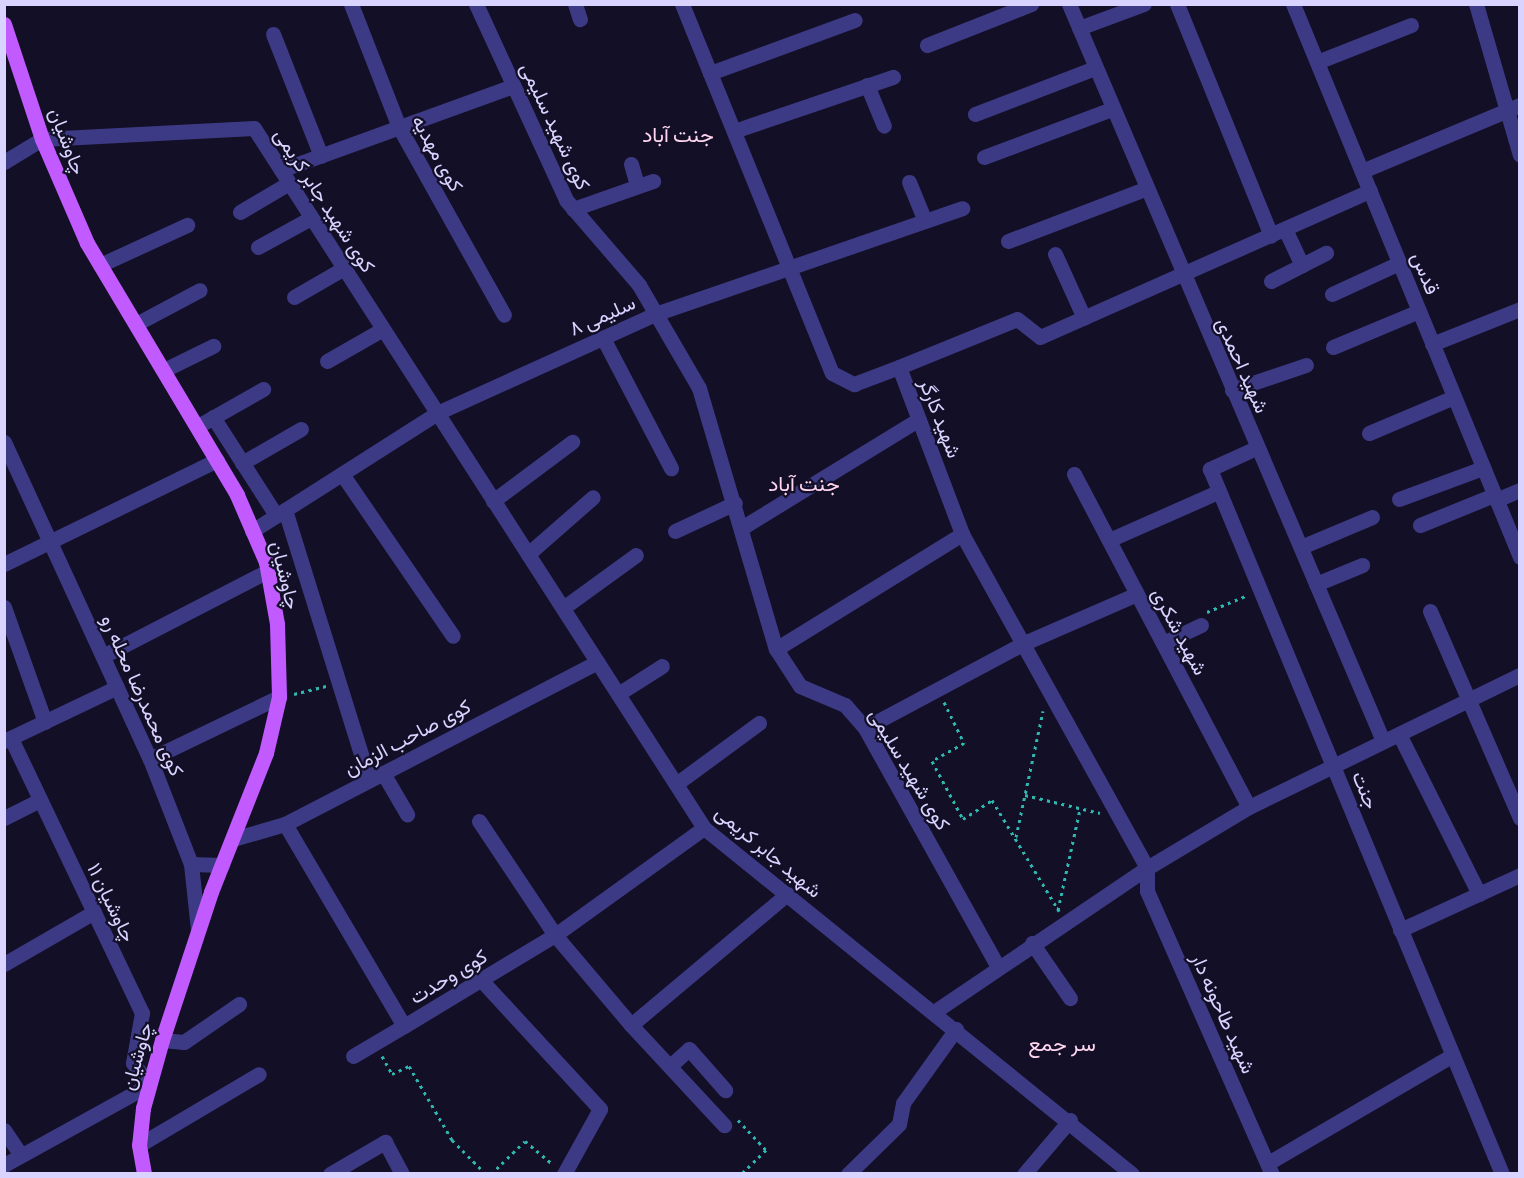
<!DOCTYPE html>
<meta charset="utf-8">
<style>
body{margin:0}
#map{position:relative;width:1524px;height:1178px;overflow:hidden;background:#130f26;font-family:Manrope,Vazirmatn,sans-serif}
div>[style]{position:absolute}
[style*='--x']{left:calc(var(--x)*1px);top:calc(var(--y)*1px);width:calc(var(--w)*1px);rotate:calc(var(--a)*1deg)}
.path>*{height:3px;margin-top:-1.5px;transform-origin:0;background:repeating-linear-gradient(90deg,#2fb8b0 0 3px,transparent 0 7.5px)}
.minor>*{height:15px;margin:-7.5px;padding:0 7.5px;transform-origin:7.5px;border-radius:7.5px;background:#3d3a85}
.major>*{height:15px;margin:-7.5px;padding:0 7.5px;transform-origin:7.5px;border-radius:7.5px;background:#c25bff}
span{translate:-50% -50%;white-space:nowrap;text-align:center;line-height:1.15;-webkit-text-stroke:4.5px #130f26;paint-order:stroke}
.street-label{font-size:20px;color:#d9d4ff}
.neighbourhood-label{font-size:21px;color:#ffd6f0}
.frame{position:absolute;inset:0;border:6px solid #d9d4ff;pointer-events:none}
</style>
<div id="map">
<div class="path">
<div style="--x:1207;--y:612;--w:44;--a:-22.5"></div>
<div style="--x:294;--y:694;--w:33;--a:-14"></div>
<div style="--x:944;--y:702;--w:46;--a:64"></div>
<div style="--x:964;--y:743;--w:37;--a:151"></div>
<div style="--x:932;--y:761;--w:66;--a:61.9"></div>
<div style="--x:963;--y:819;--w:35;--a:-33"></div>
<div style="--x:992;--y:800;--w:130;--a:58.9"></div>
<div style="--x:1025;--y:795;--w:77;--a:13.5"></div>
<div style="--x:1016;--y:837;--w:129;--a:-77.9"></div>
<div style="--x:1058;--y:910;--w:103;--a:-77.7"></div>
<div style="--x:382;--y:1056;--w:21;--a:61"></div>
<div style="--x:392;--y:1074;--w:19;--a:-25"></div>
<div style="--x:409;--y:1066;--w:86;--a:59.8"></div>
<div style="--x:452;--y:1140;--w:48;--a:45"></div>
<div style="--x:738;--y:1120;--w:41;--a:47"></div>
<div style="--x:766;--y:1150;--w:35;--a:136"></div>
<div style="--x:491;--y:1174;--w:47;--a:-44.1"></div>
<div style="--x:525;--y:1141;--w:35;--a:40"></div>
</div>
<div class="minor">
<div style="--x:351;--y:4;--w:132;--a:68.7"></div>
<div style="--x:399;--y:127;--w:215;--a:60.8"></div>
<div style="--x:476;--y:4;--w:216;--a:65.3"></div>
<div style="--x:566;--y:200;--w:112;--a:49.3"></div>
<div style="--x:639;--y:285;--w:119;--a:59.8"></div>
<div style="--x:699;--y:388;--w:272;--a:73.6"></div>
<div style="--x:776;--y:649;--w:44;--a:57"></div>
<div style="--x:800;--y:686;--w:49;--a:22.9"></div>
<div style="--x:845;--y:705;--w:30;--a:49"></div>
<div style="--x:865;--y:728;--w:274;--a:60.9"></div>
<div style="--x:575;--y:4;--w:16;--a:72"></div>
<div style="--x:682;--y:4;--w:398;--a:67.9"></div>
<div style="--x:832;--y:373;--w:25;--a:27"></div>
<div style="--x:854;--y:384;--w:48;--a:-20.7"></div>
<div style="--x:899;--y:367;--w:178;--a:69.3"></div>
<div style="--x:962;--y:534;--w:382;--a:61"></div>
<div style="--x:1147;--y:868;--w:23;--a:90"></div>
<div style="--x:1147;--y:891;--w:309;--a:66.2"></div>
<div style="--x:1069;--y:4;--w:801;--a:66.92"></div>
<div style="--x:1177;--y:4;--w:250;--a:67.9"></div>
<div style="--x:1293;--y:4;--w:598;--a:67.68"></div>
<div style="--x:1476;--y:4;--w:157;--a:73.8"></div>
<div style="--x:1079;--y:28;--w:69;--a:-20.3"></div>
<div style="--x:273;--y:34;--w:131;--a:68.5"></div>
<div style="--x:927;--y:45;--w:112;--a:-21.5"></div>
<div style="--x:1317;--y:62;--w:101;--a:-21.5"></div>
<div style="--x:710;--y:73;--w:154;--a:-20.1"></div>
<div style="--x:867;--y:85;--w:44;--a:67.5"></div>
<div style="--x:975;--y:114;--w:129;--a:-21"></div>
<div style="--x:734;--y:131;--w:168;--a:-18.8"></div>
<div style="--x:984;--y:157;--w:137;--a:-20.6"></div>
<div style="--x:4;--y:162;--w:44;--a:-31.2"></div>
<div style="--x:42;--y:139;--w:212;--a:-3"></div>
<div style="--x:254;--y:128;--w:832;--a:57.26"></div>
<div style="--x:704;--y:828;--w:550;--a:38.95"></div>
<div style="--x:631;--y:164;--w:22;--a:74"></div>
<div style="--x:281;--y:170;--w:247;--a:-19.9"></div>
<div style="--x:1362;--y:171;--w:171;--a:-22.7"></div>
<div style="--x:909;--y:182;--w:42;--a:67.7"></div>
<div style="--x:573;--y:209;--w:85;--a:-19.3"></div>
<div style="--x:240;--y:212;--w:57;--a:-30.6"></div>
<div style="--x:1285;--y:229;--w:40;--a:65"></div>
<div style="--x:1302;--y:265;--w:27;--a:-27"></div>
<div style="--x:1008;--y:241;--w:147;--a:-20.8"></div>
<div style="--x:258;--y:247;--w:60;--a:-28.7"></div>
<div style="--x:1055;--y:254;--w:70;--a:65.6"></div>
<div style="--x:100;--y:265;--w:96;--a:-24.7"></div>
<div style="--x:1271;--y:281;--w:35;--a:-27"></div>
<div style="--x:1332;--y:294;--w:74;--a:-24.8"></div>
<div style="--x:294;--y:297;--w:58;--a:-30.1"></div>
<div style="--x:136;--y:324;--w:72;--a:-28"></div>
<div style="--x:603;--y:338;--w:147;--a:62.4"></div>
<div style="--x:1432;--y:344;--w:95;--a:-21.7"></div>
<div style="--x:1333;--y:347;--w:93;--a:-22.7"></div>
<div style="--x:327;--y:361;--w:64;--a:-29.7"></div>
<div style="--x:899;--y:367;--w:127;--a:-22.1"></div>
<div style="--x:1017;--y:319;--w:29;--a:38"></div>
<div style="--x:1040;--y:337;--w:361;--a:-23.9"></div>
<div style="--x:164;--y:370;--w:55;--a:-26.1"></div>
<div style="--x:1232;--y:390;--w:78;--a:-18.7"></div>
<div style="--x:213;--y:417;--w:117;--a:57.3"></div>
<div style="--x:198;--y:426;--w:75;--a:-29.6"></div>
<div style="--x:1369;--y:433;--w:92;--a:-23"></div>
<div style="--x:4;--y:442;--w:349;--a:65.3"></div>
<div style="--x:150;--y:759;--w:113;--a:68.7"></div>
<div style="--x:191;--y:864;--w:65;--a:83.9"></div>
<div style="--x:1256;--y:448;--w:51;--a:155.5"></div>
<div style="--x:1210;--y:469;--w:763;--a:67.5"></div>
<div style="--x:242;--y:463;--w:68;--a:-30"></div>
<div style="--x:342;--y:474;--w:196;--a:55.6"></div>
<div style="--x:1074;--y:474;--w:376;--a:62.3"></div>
<div style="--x:1399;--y:499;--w:90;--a:-20.3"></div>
<div style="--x:1496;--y:500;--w:26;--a:-23"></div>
<div style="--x:493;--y:501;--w:99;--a:-36.8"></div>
<div style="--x:285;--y:510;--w:283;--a:72.7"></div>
<div style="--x:1420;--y:525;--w:80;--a:-22.1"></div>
<div style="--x:743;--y:527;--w:206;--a:-31.5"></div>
<div style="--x:252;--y:531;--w:219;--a:-32.5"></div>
<div style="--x:437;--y:413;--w:239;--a:-24.4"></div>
<div style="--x:655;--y:314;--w:325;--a:-19"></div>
<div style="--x:675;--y:531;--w:66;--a:-25"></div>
<div style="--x:1109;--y:540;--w:119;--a:-23.8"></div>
<div style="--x:1301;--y:547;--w:77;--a:-22.9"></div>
<div style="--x:528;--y:554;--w:86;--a:-41.2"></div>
<div style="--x:4;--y:564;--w:237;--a:-26"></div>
<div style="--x:1316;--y:584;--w:50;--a:-22.4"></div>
<div style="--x:4;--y:607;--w:122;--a:70.4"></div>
<div style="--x:563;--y:608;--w:90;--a:-36"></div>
<div style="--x:1430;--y:611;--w:226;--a:66.5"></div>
<div style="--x:1163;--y:643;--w:42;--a:-25.3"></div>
<div style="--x:776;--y:649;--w:219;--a:-31.7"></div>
<div style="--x:103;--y:656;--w:186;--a:-27.3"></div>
<div style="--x:618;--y:694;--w:52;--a:-32.5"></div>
<div style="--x:865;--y:728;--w:178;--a:-28.1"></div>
<div style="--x:1022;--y:644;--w:125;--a:-23.5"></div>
<div style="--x:1399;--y:734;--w:179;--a:63.4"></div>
<div style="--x:4;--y:741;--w:125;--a:-25.5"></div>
<div style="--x:150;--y:759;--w:143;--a:-25.7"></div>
<div style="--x:383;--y:773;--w:48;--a:59.7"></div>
<div style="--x:676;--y:784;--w:103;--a:-36.3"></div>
<div style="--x:4;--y:818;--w:40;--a:-26.6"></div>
<div style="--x:479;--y:821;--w:137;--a:56.3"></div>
<div style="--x:555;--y:935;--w:118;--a:49.8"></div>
<div style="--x:631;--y:1025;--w:204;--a:-40"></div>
<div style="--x:285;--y:824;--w:234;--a:59.5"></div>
<div style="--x:404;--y:1026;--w:176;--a:-31.1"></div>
<div style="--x:555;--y:935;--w:183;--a:-35.7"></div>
<div style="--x:233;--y:839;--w:54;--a:-16.1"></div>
<div style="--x:285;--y:824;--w:352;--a:-27.4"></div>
<div style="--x:191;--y:864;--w:31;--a:2"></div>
<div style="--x:1400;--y:930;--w:132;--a:-24.6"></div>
<div style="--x:1032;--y:943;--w:67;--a:55.4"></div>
<div style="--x:4;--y:964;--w:104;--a:-30"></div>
<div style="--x:482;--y:981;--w:174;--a:47.3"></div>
<div style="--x:600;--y:1109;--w:74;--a:119"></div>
<div style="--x:934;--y:1012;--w:257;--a:-34.1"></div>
<div style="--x:1147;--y:868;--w:119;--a:-30.9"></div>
<div style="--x:1249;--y:807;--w:301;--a:-26"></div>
<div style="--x:631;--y:1025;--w:137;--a:47.1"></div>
<div style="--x:162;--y:1040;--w:22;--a:5"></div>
<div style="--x:184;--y:1042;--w:67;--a:-34.6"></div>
<div style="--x:353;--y:1056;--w:59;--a:-30.5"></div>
<div style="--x:670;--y:1066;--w:25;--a:-42"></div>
<div style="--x:689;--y:1049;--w:55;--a:48.7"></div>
<div style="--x:4;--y:1130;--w:30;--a:56"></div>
<div style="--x:139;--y:1145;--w:139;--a:-30.6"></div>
<div style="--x:1268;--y:1163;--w:212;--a:-30.3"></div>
<div style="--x:4;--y:1165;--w:166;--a:-28.9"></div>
<div style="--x:149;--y:1085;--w:27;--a:-126"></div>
<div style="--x:133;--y:1063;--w:51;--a:-79.8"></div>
<div style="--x:142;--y:1013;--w:305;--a:-115.5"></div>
<div style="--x:330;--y:1174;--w:64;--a:-30.2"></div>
<div style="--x:385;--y:1142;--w:36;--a:62"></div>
<div style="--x:848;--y:1174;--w:71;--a:-44.4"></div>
<div style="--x:899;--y:1124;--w:21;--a:-79"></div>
<div style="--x:903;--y:1103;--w:91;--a:-54.4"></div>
<div style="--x:1024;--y:1174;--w:71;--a:-49.6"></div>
</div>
<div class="major">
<div style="--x:4;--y:24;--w:121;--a:71.7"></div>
<div style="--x:42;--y:139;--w:113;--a:66.6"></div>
<div style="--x:87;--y:243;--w:293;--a:59.2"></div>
<div style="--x:237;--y:495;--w:73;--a:66.6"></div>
<div style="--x:266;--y:562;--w:63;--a:79.9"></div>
<div style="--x:277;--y:624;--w:73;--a:88.4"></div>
<div style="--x:279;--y:697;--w:57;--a:103.1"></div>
<div style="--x:266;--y:753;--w:149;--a:111.6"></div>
<div style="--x:211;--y:892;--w:156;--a:108.3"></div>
<div style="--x:162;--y:1040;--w:71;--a:105.6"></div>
<div style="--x:143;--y:1108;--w:37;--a:96"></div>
<div style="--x:139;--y:1145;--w:29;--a:80"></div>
</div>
<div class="street-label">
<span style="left:556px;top:126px;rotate:65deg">کوی شهید سلیمی</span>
<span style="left:68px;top:141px;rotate:69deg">چاوشیان</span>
<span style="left:438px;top:153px;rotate:61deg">کوی مهدیه</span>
<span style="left:325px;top:200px;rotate:57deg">کوی شهید جابر کریمی</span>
<span style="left:1426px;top:273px;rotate:68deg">قدس</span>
<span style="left:602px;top:315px;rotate:-24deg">سلیمی ۸</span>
<span style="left:1243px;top:365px;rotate:66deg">شهید احمدی</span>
<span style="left:941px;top:418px;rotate:69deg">شهید کارگر</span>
<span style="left:286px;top:575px;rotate:76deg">چاوشیان</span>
<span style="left:1180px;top:631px;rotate:62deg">شهید شکری</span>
<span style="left:143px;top:695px;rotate:66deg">کوی محمدرضا محله رو</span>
<span style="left:407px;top:737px;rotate:-28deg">کوی صاحب الزمان</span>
<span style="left:910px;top:769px;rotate:59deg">کوی شهید سلیمی</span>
<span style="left:1366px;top:790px;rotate:68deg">جنت</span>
<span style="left:769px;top:851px;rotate:40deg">شهید جابر کریمی</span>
<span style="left:112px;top:902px;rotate:64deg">چاوشیان ۱۱</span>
<span style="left:448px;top:976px;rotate:-31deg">کوی وحدت</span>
<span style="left:1224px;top:1013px;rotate:66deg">شهيد طاحونه دار</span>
<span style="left:136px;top:1056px;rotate:-74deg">چاوشیان</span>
</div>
<div class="neighbourhood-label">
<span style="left:678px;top:134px">جنت آباد</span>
<span style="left:804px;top:483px">جنت آباد</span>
<span style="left:1062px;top:1043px">سر جمع</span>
</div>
<div class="frame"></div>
</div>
